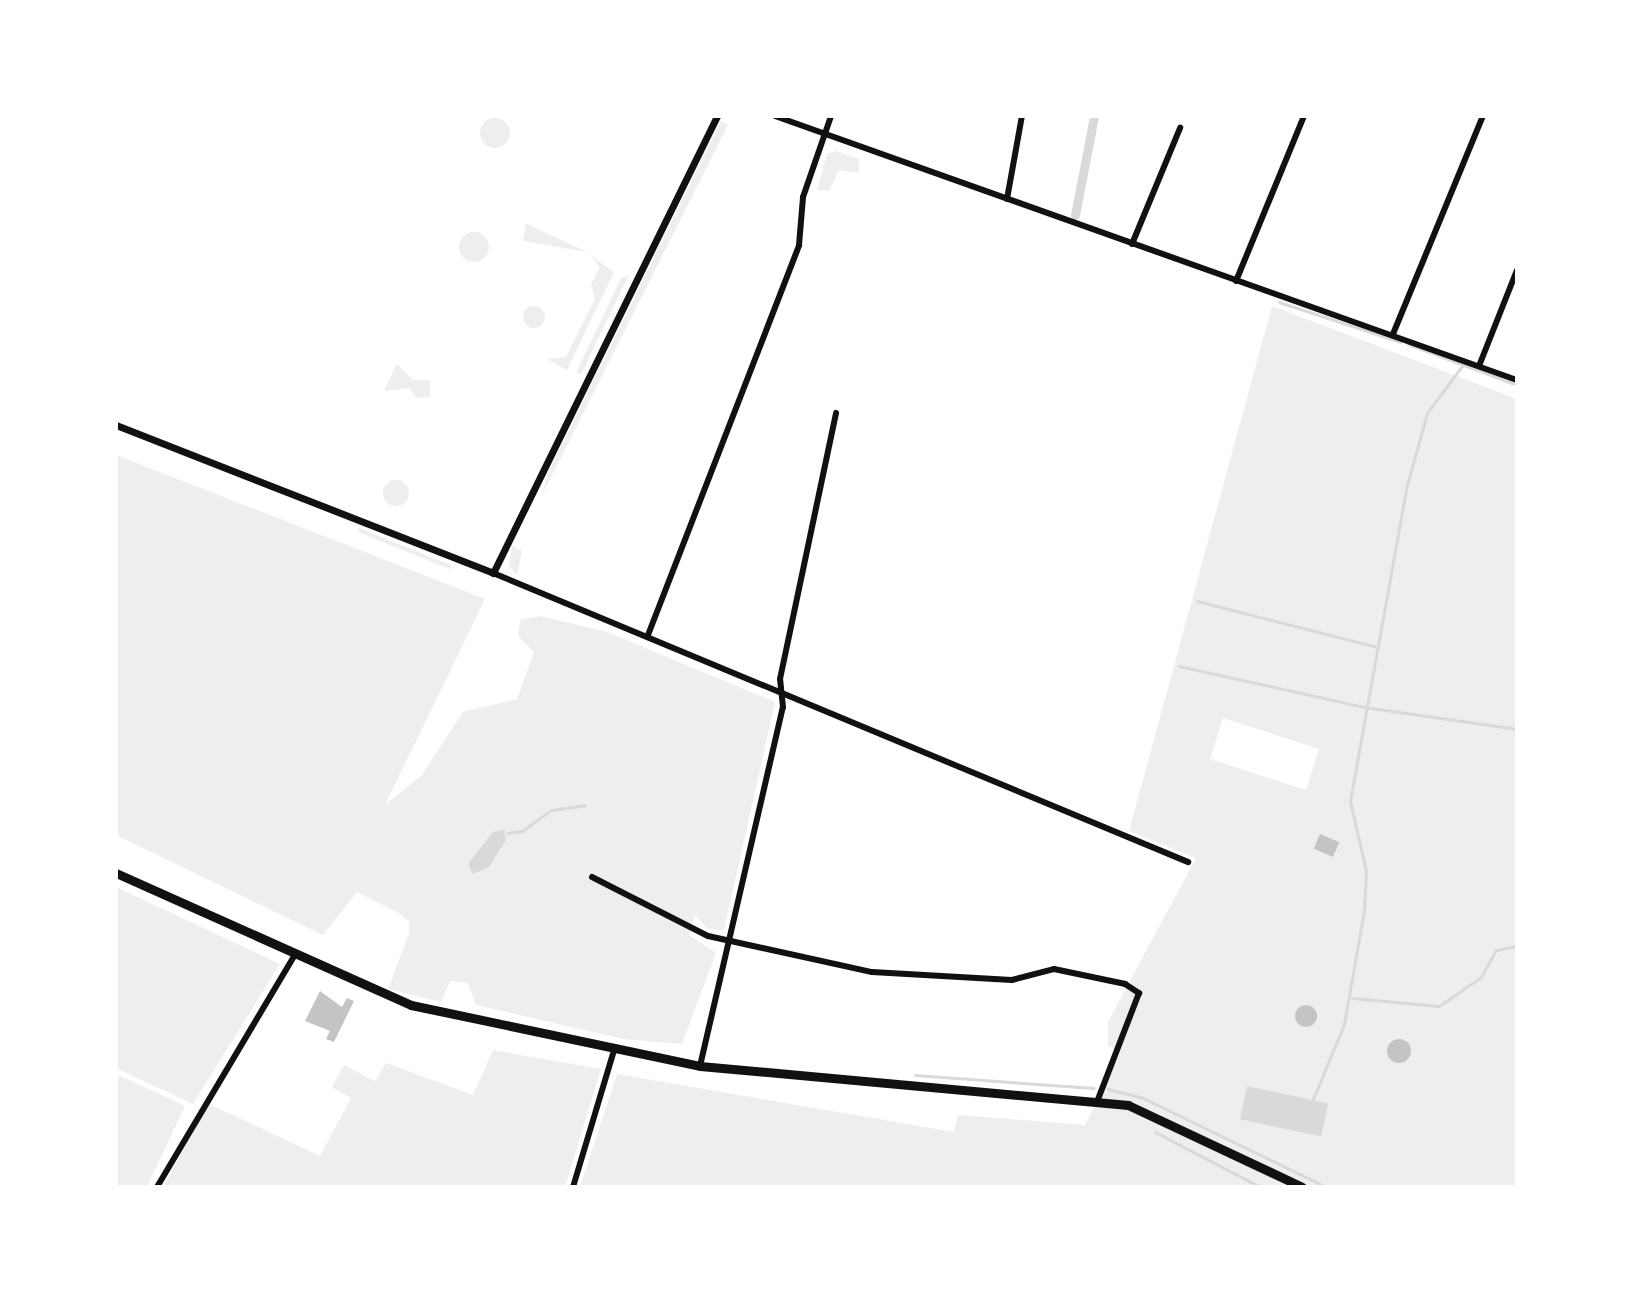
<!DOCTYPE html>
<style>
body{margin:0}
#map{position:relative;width:1633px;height:1303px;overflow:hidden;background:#fff;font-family:Arial,sans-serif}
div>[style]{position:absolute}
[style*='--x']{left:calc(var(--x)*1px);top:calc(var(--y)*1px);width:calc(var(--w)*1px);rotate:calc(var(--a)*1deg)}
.green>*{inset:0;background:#eee;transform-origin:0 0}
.round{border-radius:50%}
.water>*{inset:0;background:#d9d9d9;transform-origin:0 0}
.stream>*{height:3px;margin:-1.5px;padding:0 1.5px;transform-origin:1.5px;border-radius:1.5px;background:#d9d9d9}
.canal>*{height:9px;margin:-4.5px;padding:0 4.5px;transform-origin:4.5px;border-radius:4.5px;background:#d9d9d9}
.building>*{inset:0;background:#c4c4c4;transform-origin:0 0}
.minor>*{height:6px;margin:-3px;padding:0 3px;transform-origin:3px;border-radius:3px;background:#111}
.tertiary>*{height:7px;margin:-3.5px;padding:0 3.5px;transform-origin:3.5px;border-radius:3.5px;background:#111}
.primary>*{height:9px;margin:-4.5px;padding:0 4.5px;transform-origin:4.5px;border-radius:4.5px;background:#111}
span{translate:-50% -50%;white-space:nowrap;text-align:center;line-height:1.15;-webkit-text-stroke:6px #fff;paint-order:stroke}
.frame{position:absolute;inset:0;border:118px solid #fff;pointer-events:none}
</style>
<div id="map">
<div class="green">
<div class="round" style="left:480px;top:118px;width:30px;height:30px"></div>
<div style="clip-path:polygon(721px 121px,728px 125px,542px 495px,547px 475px)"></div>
<div style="clip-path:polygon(836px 151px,859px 159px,859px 173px,839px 170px,829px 191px,817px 190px,827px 154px)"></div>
<div style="clip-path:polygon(526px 223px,529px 225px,587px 252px,523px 241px)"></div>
<div class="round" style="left:459px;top:232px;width:30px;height:30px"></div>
<div style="clip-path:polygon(589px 254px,614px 272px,567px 370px,547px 359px,566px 357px,595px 299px,591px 285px,600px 267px)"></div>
<div style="clip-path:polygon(629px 275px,581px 374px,576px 373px,621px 278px)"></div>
<div style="clip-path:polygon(evenodd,1272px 306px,1517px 399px,1517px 1187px,580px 1187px,617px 1074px,954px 1132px,958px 1115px,1085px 1125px,1120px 1053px,1108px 1045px,1108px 1022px,1196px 858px,1129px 831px,1272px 306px,1223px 718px,1319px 749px,1306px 790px,1210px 759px,1223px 718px)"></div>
<div class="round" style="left:523px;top:306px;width:22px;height:22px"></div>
<div style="clip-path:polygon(397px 364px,413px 380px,430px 380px,430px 397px,416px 398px,410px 388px,384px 391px)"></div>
<div style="clip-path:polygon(116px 455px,485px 599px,385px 805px,422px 775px,463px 712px,517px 699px,534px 652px,518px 636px,520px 620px,540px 616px,607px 632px,775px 702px,724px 930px,708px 929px,695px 915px,689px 935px,716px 953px,682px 1044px,623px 1039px,476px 1005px,468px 983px,450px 981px,441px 1002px,388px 989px,409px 934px,409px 922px,399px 913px,357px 892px,323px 935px,116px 835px)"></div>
<div class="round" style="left:383px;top:480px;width:26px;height:26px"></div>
<div style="left:359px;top:528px;width:100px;height:4px;rotate:22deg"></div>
<div style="clip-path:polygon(512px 546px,522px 551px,517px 575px,509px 566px)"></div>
<div style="clip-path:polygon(116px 887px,280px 964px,193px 1104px,116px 1068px)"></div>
<div style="clip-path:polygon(493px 1050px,601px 1069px,565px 1187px,163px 1187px,209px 1104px,320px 1156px,351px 1098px,332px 1087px,344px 1065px,375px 1081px,386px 1063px,473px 1095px)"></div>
<div style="clip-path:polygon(116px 1074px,185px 1106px,147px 1187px,116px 1187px)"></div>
</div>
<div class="water">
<div style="clip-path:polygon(493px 832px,504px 830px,506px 840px,489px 867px,473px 874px,468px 864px)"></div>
<div style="left:1247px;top:1086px;width:83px;height:34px;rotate:12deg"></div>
</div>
<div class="stream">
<div style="--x:1279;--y:302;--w:128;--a:18.2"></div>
<div style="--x:1408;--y:344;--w:116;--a:20.6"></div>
<div style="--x:1197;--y:601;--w:183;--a:14.3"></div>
<div style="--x:1179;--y:666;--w:189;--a:12.5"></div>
<div style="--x:1364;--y:707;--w:155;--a:8.2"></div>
<div style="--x:507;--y:833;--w:15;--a:-8"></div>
<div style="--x:522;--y:831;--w:36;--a:-36"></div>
<div style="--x:551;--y:810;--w:34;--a:-8"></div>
<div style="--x:1352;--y:998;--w:87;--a:5.3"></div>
<div style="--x:1439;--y:1006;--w:51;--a:-34.6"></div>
<div style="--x:1481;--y:977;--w:31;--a:-61"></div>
<div style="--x:1496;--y:950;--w:21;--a:-11"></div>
<div style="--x:915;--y:1075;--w:179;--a:4.2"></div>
<div style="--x:1108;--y:1089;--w:34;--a:14"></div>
<div style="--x:1141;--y:1097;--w:206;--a:25.9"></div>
<div style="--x:1313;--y:1099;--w:81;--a:-67.5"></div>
<div style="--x:1344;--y:1024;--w:116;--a:-80"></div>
<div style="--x:1364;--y:910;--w:39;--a:-87"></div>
<div style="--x:1366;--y:871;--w:72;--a:-102.9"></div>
<div style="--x:1350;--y:801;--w:321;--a:-79.8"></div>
<div style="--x:1407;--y:485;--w:75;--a:-74.5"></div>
<div style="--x:1427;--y:413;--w:59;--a:-53.3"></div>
<div style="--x:1155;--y:1132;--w:119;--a:27.6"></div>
</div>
<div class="canal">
<div style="--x:1075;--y:215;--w:101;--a:-79.1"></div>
</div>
<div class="building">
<div style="left:1320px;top:834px;width:21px;height:16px;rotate:23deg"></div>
<div style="clip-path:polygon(320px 991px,342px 1007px,347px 998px,354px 1001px,334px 1042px,326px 1039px,330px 1031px,305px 1021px)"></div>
<div class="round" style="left:1295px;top:1005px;width:22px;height:22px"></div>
<div class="round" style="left:1387px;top:1039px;width:24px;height:24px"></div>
</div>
<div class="minor">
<div style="--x:775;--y:116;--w:788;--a:19.59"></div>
<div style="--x:1007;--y:199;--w:84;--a:-79.8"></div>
<div style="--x:1132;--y:244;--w:126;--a:-67.5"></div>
<div style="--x:1236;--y:281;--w:178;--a:-67.6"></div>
<div style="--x:1393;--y:334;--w:236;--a:-67.6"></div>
<div style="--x:1479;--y:366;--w:103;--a:-68.4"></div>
<div style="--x:493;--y:573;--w:753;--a:22.58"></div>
<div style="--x:648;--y:635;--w:418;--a:-68.8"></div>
<div style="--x:799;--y:245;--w:48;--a:-85.2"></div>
<div style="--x:803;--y:197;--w:86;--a:-70.9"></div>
<div style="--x:592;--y:877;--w:130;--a:27"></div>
<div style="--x:708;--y:936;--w:168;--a:12.4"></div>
<div style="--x:872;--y:972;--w:140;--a:3.3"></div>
<div style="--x:1012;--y:980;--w:43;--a:-14.7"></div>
<div style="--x:1054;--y:969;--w:73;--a:11.9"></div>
<div style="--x:1125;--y:984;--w:17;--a:33"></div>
<div style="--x:1139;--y:993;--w:114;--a:111.1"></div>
<div style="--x:700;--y:1066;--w:368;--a:-77"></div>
<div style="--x:783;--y:707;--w:28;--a:-96"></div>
<div style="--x:780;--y:679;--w:272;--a:-78.1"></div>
<div style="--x:157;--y:1187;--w:269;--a:-59.3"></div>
<div style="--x:573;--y:1187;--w:146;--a:-73.3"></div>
</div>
<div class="tertiary">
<div style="--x:116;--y:425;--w:405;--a:21.4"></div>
<div style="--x:493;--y:573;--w:509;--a:-63.89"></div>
</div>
<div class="primary">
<div style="--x:116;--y:873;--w:323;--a:24.1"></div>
<div style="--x:411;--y:1005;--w:295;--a:11.9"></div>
<div style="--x:700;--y:1066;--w:430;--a:5.2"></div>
<div style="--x:1128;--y:1105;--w:192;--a:25.2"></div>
</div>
<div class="frame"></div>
</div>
